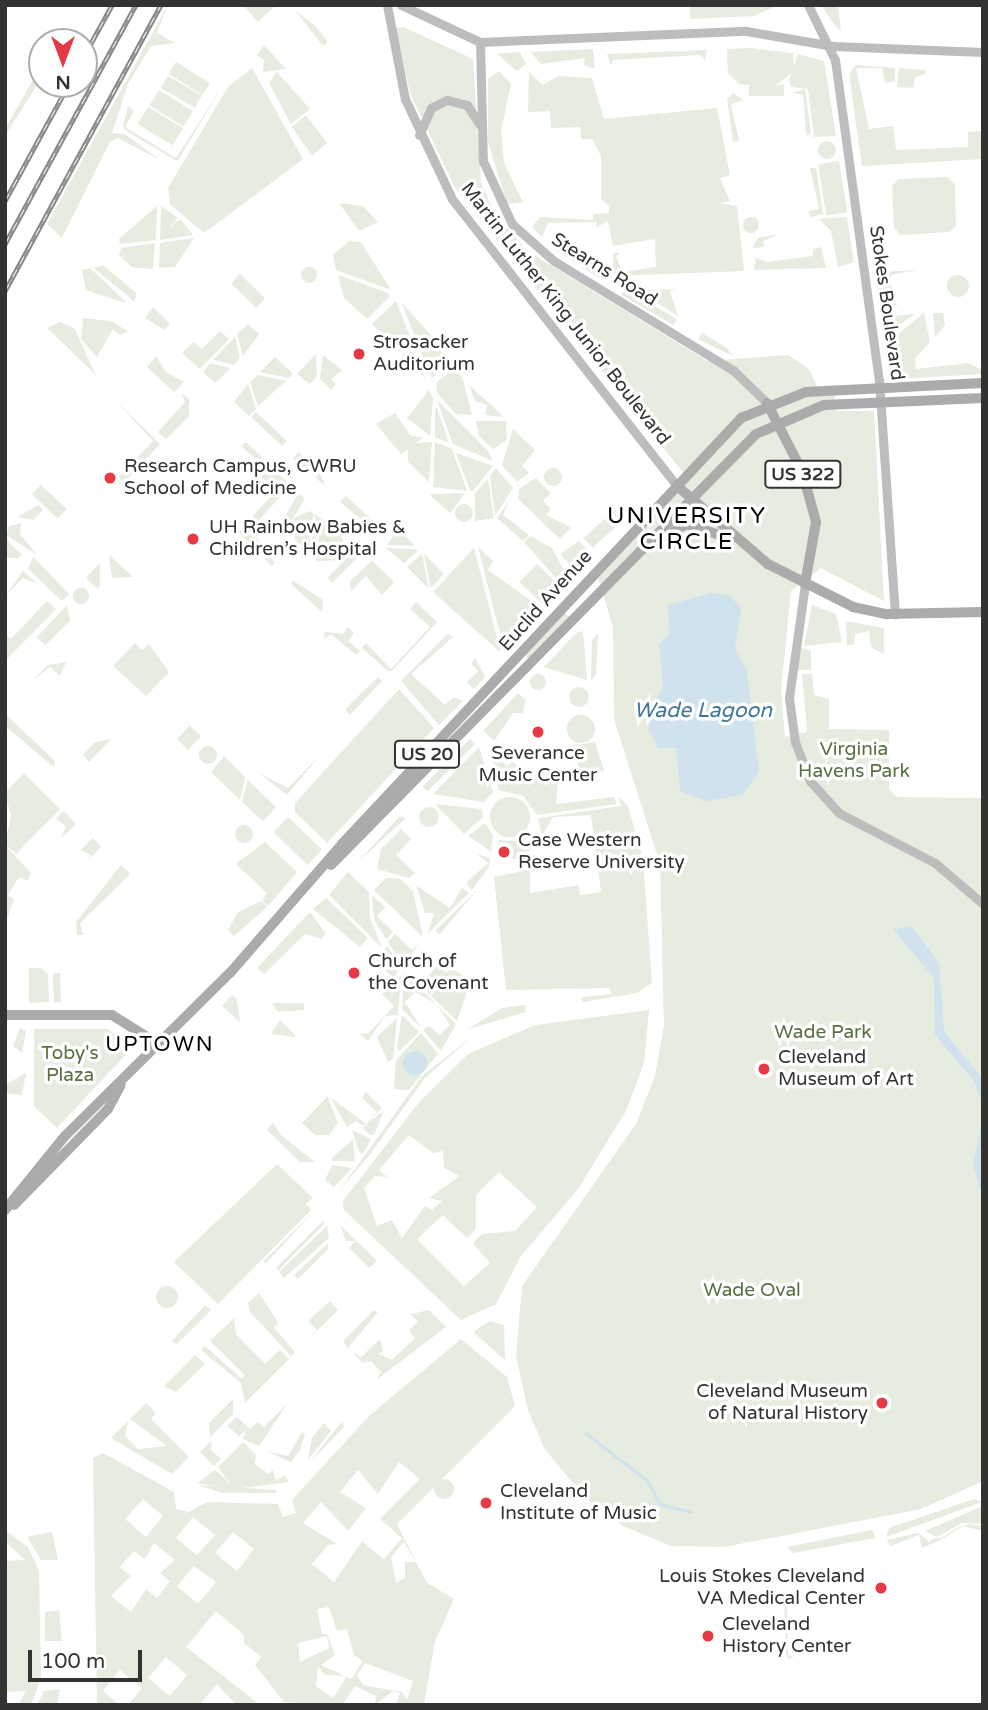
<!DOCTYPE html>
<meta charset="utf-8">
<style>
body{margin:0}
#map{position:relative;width:988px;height:1710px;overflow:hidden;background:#fff;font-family:"Varela Round",sans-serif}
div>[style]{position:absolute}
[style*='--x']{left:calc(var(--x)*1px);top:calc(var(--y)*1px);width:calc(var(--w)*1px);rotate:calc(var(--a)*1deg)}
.green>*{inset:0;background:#e6ecdf;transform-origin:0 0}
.round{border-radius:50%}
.water>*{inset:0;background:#cfe2ee}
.stream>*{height:2.5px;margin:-1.25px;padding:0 1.25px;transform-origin:1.25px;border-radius:1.25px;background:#cfe2ee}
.secondary>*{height:9px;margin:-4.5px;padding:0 4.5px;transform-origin:4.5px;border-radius:4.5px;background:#bdbdbd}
.primary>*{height:10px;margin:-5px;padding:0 5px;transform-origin:5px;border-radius:5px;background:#ababab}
.rail>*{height:5px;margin-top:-2.5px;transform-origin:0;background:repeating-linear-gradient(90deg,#fff 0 8px,#888 0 16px);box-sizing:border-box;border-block:2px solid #888}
.dots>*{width:19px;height:19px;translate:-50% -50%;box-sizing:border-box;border:4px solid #fff;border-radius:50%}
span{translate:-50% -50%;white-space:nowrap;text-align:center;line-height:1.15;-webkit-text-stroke:7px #fff;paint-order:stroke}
.shield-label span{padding:2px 5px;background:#fff;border:2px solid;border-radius:5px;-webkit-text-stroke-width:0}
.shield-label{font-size:18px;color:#333;font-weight:700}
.street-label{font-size:19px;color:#333}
.poi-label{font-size:19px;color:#333}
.left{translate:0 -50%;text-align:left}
.right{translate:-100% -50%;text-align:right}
.park-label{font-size:19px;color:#56703f}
.water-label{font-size:21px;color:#3f7597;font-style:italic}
.neighbourhood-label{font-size:21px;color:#000;letter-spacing:2px}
.quarter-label{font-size:23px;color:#000;letter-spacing:2px}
.frame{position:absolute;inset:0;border:7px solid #333;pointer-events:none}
.north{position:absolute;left:28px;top:28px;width:70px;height:70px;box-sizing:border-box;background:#fff;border:2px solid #adadad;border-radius:50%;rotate:180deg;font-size:19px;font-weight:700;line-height:28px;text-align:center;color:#333}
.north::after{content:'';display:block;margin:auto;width:24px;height:32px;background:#e63946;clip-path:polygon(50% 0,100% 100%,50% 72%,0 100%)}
.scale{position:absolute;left:28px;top:1650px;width:114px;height:32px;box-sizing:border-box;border:4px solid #333;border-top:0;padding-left:9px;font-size:21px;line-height:24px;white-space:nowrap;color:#333;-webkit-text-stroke:5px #fff;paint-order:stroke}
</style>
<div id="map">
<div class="green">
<div style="clip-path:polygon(168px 5px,157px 33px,175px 43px,151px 46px,128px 84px,112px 133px,125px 134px,160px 160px,118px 138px,110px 142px,62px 238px,47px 224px)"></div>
<div style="clip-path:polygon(243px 5px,272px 5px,274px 7px,258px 22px)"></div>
<div style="clip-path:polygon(690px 5px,779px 5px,754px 16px,690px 19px)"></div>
<div style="clip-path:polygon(821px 5px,838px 5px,841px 31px,834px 24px)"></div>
<div style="clip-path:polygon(295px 10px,315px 26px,328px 42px,323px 46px)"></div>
<div style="clip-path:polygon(403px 27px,473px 59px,481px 183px,494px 212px,526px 250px,707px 361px,788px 355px,809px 369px,821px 395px,835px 395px,836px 411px,874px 411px,884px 601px,821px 568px,791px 591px,781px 690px,785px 737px,807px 732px,802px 674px,812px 674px,814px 695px,829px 699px,829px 729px,889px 730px,889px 789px,896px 797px,983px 798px,983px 1481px,921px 1509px,724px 1547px,671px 1546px,623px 1526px,585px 1498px,544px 1448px,528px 1410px,516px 1356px,522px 1286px,636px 1124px,655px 1076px,664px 1025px,660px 864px,614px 719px,613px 627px,598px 578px,689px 480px,454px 186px,410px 93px,395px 28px)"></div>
<div style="clip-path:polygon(264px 45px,286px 69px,263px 72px,264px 60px,257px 55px)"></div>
<div style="clip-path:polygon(750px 48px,793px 53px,794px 71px,772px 88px,739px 84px,728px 73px,727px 49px)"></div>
<div style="clip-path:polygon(593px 49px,595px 69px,584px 65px,585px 58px,541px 64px,531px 52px)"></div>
<div style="clip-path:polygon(707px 50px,705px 61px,701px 55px,613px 60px,611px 66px,607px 54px)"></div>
<div style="clip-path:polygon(520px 52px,526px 64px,517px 71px,497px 54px)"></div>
<div style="clip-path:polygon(798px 54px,824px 61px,836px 136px,814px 137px,808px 89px,791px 87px,789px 80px)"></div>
<div style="left:176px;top:62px;width:40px;height:14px;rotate:32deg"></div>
<div style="clip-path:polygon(42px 64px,42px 77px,5px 136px,5px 129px)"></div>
<div style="clip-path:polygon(856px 65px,895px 68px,895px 81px,885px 83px,882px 68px,856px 68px,869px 129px,893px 126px,896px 150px,968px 147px,968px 132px,983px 131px,983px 159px,862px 166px,849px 74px)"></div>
<div style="clip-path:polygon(252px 68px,303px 159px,204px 233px,170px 204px,168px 188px,228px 87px)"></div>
<div style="clip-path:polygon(899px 68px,925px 70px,925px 74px,915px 77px,913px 88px,897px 87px)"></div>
<div style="clip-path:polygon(499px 71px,511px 84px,501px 131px,504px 163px,523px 202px,507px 204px,488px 142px,488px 79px)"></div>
<div style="clip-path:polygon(277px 72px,310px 109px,291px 124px,269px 83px)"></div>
<div style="clip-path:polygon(529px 72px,543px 85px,558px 76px,592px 78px,604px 119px,717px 108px,730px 175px,720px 178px,730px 201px,720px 203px,737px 206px,744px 271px,614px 276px,613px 253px,621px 253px,616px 256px,622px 272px,656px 267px,655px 239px,613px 246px,608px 221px,597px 227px,596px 222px,548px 223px,542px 237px,532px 227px,540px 217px,593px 220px,593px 214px,609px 213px,609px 206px,601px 199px,601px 156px,592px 139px,581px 139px,580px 127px,551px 128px,550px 111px,528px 112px)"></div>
<div style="left:168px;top:76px;width:39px;height:14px;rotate:30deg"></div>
<div style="left:784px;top:85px;width:11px;height:35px;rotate:90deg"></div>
<div style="clip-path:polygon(221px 89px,178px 160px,175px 160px,125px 130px,123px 126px,128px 106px,134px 111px,125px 127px,176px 158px)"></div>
<div style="clip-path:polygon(805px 89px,811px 133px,806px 136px,803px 94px,791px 93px)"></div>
<div style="left:159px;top:90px;width:40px;height:18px;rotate:32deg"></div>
<div style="clip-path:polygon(733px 93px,743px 100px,731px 104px,739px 141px,733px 142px,727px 99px)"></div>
<div style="left:148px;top:107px;width:41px;height:20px;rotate:31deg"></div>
<div style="clip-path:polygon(306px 115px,327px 143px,312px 156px,292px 127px)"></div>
<div class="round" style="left:818px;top:141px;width:18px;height:18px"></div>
<div style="left:839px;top:161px;width:52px;height:21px;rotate:81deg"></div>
<div style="clip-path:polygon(810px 168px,816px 168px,823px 214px,811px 217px,808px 211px,819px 209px)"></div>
<div style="clip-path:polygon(948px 177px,955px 185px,956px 226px,949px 232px,901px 235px,894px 228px,892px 186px,899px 179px)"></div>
<div style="clip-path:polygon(339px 203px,363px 206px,378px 222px,359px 231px)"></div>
<div style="clip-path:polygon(157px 206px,156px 240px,120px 244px,119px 239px)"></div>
<div style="clip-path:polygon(161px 206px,178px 218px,169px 228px,180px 219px,193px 235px,160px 240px)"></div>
<div class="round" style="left:743px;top:217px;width:16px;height:16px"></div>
<div style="clip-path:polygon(847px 217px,854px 262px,838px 267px,831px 231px,819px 219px)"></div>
<div style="clip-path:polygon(779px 234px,763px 241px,764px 247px,752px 248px,758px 238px)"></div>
<div style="clip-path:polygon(559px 237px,562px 248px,601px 269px,599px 278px,551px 247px)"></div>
<div style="clip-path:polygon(194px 238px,175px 267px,159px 268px,160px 243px)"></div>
<div style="clip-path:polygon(349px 241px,361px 242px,391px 290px,336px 270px,333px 255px)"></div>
<div style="clip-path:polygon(155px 243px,153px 269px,132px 267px,119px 255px,121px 248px)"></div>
<div style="clip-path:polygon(821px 247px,826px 268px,754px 270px,756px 258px,767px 262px,813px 256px,813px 249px)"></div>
<div style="clip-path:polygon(103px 265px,136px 293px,135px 302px,94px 268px)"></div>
<div class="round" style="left:301px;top:267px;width:16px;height:16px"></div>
<div style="clip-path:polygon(90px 268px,126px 302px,126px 303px,86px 290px,82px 270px)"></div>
<div style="clip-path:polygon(919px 270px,891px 275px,891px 301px,898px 305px,881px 306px,876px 272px)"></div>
<div style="left:240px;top:274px;width:35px;height:13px;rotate:44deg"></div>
<div class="round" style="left:947px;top:275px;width:22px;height:22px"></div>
<div style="clip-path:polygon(338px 275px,388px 293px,390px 296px,367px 319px,344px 298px)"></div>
<div style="left:625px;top:289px;width:60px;height:7px;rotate:30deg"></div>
<div style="clip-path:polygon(677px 289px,670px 291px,678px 316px,638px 291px)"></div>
<div style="clip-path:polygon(396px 301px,415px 349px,414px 350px,399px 351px,372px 324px)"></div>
<div style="clip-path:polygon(401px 302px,440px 345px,439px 347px,424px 349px,417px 342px)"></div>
<div style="clip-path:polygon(153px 307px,170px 324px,164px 330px,145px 318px)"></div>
<div style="clip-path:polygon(924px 313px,930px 342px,915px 358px,916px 369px,969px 363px,980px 369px,983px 363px,983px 374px,899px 379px,891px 373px,897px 335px)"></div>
<div style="clip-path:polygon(933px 313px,943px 313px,945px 325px,935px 337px)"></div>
<div style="clip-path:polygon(915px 314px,901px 324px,887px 351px,883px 317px)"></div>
<div style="clip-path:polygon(83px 318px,110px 321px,128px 331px,120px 335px,113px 329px,97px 357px,81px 339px)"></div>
<div style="clip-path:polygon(60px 322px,74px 328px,96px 375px,47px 328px)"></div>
<div style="clip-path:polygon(248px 324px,259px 334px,243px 356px,237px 334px)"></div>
<div style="clip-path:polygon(220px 331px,229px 339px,200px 369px,182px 353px,194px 342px,202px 349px)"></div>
<div style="clip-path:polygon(702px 333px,727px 348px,733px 356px,698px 339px)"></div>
<div style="clip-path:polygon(235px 337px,240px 358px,234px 365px,213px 360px)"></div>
<div style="clip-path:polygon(440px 349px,448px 362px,432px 378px,421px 352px)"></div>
<div style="clip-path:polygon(412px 352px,419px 359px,425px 378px,402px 355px)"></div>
<div style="clip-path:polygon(316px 354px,317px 376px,310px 384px,297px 374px)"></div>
<div style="clip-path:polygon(323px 355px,342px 370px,331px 379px,336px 384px,331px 390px,320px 379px)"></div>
<div style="clip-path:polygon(156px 356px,166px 372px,184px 382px,174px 392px,147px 367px)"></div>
<div style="clip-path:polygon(275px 357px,293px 374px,289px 378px,260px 372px)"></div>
<div style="clip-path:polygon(210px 363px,231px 368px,215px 383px,203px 372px)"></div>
<div style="clip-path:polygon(455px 368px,463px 380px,472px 415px,456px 414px,436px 392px,437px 382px)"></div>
<div style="clip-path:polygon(258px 375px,286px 381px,258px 406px,250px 382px)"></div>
<div style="clip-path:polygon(248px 384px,256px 409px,249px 416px,234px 402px)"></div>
<div style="clip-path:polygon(469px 385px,503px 416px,504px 417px,485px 415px,487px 405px,475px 401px)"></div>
<div style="clip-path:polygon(429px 390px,433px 398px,430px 436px,407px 418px)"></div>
<div style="clip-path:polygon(181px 392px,189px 400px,189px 416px,166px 439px,158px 432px,185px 402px)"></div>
<div style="clip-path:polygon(115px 400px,160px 444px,124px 483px,118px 477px,153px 441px)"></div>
<div style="clip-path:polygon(437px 400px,488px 451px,493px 461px,453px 444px)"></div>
<div style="clip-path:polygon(435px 408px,437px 408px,449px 443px,435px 437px)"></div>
<div style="left:256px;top:412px;width:42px;height:7px;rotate:43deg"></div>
<div style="clip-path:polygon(395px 413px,410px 435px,423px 438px,415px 443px,432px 442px,429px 482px,408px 462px,408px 449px,401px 454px,376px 424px)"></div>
<div style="clip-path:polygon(476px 421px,506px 421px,507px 440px,493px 449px,479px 436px)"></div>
<div style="clip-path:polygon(513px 429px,535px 450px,522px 466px,529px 473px,517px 482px,502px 465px)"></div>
<div style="clip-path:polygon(246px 442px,266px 461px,255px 472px,250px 468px,256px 459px,241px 446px)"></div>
<div style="clip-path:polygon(435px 442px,452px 449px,467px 491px,433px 487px)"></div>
<div style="clip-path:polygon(298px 452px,322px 475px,325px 486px,293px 458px)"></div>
<div style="clip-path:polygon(456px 453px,493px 466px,473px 491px,470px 490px)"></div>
<div style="clip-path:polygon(270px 464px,290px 486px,257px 522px,252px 517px,276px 491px,261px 477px)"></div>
<div class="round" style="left:544px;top:468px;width:18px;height:18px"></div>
<div style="clip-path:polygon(496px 468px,513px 488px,495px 516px,490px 476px)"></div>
<div style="clip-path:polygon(536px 478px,551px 493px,543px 501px,551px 509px,546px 515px,571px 528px,560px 539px,518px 499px,519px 489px)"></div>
<div style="clip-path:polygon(488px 479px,494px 518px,475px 521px,475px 493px)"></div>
<div style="left:41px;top:485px;width:35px;height:13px;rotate:43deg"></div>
<div style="clip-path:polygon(465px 493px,450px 513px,430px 495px,432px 494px)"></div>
<div style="left:298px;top:494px;width:8px;height:40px;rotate:30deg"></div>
<div style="clip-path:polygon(346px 496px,384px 531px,381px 536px,340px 502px)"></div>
<div style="clip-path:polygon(507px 504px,503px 515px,529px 535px,523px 541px,497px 518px)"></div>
<div class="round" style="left:455px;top:504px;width:18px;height:18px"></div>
<div style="clip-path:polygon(38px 505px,43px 510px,33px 520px,18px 517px)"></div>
<div style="left:615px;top:510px;width:13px;height:42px;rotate:48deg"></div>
<div style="clip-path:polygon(310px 511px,339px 531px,345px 545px,339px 560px,318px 561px,295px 540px,294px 518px)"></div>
<div style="clip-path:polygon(21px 523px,20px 534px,37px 555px,6px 535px,9px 526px)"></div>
<div style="clip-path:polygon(246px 523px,275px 563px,272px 566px,238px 532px)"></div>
<div style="clip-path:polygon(398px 530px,400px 531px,415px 546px,387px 545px)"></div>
<div style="clip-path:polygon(530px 536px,552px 548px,569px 579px,564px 587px,524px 542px)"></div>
<div style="clip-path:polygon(5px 538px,22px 555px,18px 558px,5px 558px)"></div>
<div style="clip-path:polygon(579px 541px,592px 555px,577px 572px,560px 554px)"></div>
<div style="clip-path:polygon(478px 547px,493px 561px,488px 570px,544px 610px,510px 651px,504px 649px)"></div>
<div style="left:357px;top:548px;width:7px;height:42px;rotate:45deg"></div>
<div style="clip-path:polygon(386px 548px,416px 549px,418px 551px,404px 563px)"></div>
<div style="clip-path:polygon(474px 548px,500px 650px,500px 652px,433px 592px)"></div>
<div style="clip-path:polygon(422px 554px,429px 589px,407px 567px)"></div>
<div style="clip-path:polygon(424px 554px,444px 574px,431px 588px,430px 585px)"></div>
<div style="clip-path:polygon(109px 555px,133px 577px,112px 578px)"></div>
<div style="clip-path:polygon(33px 557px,69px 594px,62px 601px,28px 569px)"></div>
<div style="clip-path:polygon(372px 561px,394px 582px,382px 595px,366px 576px,351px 591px,350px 581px)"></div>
<div style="clip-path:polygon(100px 563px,100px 584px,98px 589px,86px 578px)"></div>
<div style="left:537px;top:564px;width:36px;height:25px;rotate:44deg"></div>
<div style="clip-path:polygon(23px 571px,38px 584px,23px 578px,5px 596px)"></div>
<div style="clip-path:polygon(292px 580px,323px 600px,322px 612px,292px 585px)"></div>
<div class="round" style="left:73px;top:588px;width:16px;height:16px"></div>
<div style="clip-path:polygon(47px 601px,56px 609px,5px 661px,5px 635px,11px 639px)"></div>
<div style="clip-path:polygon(416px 602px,437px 622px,392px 671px,388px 671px,362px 648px,366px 643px,391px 669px,430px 627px,410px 609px)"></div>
<div style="clip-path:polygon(67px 605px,70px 621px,45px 645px,37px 637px)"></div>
<div style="clip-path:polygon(812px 605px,836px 614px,842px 642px,804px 646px)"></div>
<div style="clip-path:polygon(563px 611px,569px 617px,529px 659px,525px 656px)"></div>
<div style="clip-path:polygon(846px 621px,884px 628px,884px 654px,871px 647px,869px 631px,855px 634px,854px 645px,847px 645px)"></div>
<div style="clip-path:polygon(348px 627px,354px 633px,348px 641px,360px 651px,356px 655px,331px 634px,324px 639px,325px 632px,343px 634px)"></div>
<div style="clip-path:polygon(583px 631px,587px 680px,544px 667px,576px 633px)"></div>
<div style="clip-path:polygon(598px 633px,596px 674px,591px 681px,592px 640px)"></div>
<div style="clip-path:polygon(447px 634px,453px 637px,411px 674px,445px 705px,454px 697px,463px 701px,439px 725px,401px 681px)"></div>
<div style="clip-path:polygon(135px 643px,142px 650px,149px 644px,169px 672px,146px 696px,113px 666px)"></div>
<div style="clip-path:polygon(799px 647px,811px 651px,811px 670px,796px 670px)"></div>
<div style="clip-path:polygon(475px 658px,485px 677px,474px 689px,467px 682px,478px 671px,471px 664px)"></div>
<div style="clip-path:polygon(66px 662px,60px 676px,50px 667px,32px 681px,48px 665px)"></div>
<div class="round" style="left:530px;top:674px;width:16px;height:16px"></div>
<div style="clip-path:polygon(378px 677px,382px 681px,350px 715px,345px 709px)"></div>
<div class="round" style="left:569px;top:687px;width:20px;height:20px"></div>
<div style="clip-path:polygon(399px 689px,434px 728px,327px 843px,295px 812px,295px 803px)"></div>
<div style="clip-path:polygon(518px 693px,526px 701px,522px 713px,513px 713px,494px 741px,483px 731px)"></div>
<div style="clip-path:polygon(5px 714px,55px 761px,54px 767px,5px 726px)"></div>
<div class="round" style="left:567px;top:715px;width:28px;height:28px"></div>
<div style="clip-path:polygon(185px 721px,201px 736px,188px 750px,177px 739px,189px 726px)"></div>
<div style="clip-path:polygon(112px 738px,89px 762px,83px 755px,94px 743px)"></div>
<div style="left:470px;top:739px;width:7px;height:67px;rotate:45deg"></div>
<div style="clip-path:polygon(595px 742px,604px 771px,558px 777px,556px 804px,614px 797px,617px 804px,537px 815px,523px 796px,499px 790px,491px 752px,507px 766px,512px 762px,541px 776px,580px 769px,571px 746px)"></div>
<div class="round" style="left:199px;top:746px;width:18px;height:18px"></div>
<div style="clip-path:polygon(479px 747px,493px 792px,484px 802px,433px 794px)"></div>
<div style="clip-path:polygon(320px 755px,287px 795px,259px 773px,288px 788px)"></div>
<div style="clip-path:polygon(224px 756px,245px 777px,240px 800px,211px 772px)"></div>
<div style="clip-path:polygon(24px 773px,60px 809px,16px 854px,5px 844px,11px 816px,5px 793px)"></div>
<div style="clip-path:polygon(248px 780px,276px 807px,263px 821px,242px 802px)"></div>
<div style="clip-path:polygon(618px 796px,628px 806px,643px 859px,652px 983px,637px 993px,582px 1002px,582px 997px,612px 994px,609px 988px,506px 990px,494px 877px,530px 869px,530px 893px,579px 885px,580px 895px,601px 892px,591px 815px,553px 817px,542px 836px,538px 818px,621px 806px)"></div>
<div class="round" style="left:490px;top:797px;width:40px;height:40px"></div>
<div style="clip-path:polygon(435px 804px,482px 809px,483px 817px,464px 834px)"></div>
<div class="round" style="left:419px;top:807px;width:20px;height:20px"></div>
<div style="clip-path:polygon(64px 811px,76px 824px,61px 838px,66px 827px,56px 818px)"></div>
<div style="clip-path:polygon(402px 816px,405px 819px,358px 862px,398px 818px)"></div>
<div style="left:288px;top:817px;width:47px;height:21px;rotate:44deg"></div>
<div style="clip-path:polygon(485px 823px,493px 835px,491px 851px,468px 836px)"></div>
<div class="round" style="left:235px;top:825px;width:18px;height:18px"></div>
<div style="clip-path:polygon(401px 829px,411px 839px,396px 855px,415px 873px,409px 878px,377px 869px,381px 849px)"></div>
<div style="clip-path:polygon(93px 838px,101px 847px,87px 861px,91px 855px,80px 850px)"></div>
<div style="clip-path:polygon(499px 840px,530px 842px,533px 847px,518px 859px,504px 858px,496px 856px)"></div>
<div style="clip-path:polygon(265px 842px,297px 872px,268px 906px,262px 900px,267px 893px,236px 864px)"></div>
<div style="clip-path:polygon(5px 845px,31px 873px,28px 881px,19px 877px,8px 895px,14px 899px,7px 919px)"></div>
<div style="clip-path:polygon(477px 854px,490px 858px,489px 867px,472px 890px,466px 883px,488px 863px)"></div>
<div style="clip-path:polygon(121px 865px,130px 874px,80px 923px,83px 935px,77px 935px,76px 922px)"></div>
<div style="clip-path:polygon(348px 872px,369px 892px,370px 918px,382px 948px,329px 895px)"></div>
<div style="clip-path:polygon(386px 878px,399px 878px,413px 891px,423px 937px,374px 890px)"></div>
<div style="clip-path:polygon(179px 885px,228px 930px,237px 913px,261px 901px,267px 907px,234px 936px)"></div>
<div style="clip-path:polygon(416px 885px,450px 908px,462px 888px,469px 893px,428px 933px,434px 913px,425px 913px)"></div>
<div style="clip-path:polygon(478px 889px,440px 934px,436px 932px,436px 930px)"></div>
<div style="clip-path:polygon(372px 895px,385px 907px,377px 916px,393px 932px,386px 939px,374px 920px)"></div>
<div style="clip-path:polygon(326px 898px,368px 938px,360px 947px,313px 909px)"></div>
<div style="clip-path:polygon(310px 912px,326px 934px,321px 939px,305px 934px,264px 974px,257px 968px)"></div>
<div style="clip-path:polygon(395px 934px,412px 950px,419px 943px,403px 966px,388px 942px)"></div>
<div style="clip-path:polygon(388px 947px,400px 965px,394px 979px,372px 956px)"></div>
<div style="clip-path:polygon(443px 958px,451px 962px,443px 974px,452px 969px,471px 980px,457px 1021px,421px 986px)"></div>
<div style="clip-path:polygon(41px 968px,48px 974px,49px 1002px,29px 1003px,29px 968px)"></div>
<div style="clip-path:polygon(404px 972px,435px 1003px,415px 992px,405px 1002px,421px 1028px,402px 1009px)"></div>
<div style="left:60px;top:973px;width:29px;height:7px;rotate:88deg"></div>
<div style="clip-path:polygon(401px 975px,398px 1015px,385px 1016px,368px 1041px,360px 1034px,369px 1033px,394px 1006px,382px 994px)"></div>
<div style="clip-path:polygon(232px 995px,237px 1000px,240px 1022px,222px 1006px)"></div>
<div style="clip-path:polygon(272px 1003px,304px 1003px,304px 1010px,278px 1012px)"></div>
<div style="clip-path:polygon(437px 1005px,456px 1024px,441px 1051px,423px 1030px,429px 1026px,440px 1035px,450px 1025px)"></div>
<div style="clip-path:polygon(525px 1005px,526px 1012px,468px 1029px,502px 1008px)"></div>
<div style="clip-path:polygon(evenodd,649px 1010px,644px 1063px,626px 1111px,578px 1189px,521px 1256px,496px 1304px,461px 1320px,344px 1210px,343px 1201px,420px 1101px,468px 1054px,535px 1025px,649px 1010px,409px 1135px,433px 1153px,443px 1151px,444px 1168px,459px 1176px,429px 1198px,442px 1201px,432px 1210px,425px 1206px,402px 1238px,392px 1220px,377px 1226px,364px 1188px,375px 1176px,387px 1177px,379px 1170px,409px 1135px,649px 1010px,499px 1172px,537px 1207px,515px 1231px,482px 1234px,473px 1243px,490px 1263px,464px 1286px,417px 1239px,443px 1215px,467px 1238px,476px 1229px,476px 1195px,499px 1172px)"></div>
<div style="clip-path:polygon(402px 1015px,419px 1032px,399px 1051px,397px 1048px)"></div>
<div style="clip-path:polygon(397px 1018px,393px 1059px,388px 1062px,377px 1037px)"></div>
<div style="clip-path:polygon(280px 1020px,295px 1035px,295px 1037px,271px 1034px)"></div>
<div style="clip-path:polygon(20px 1028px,26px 1031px,22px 1053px,13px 1046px)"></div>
<div style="clip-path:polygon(34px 1029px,108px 1029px,132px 1048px,57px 1128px,34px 1106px)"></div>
<div style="clip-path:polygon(evenodd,421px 1033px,438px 1054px,409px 1090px,394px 1089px,396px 1060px,421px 1033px,413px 1052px,426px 1066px,418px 1074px,405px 1067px,413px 1052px)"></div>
<div style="clip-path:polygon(473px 1036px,425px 1078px,371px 1153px,339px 1191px,422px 1076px)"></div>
<div style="clip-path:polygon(26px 1073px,22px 1095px,5px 1093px,5px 1085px)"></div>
<div style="clip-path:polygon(324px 1088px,338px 1123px,329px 1135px,315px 1135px,302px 1123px,327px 1097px)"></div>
<div style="clip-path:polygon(366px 1092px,382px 1108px,367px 1124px,362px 1125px,356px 1121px,347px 1127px,330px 1097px,366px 1124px,377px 1112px,362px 1098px)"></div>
<div style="clip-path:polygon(384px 1110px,374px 1135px,370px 1135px,363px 1128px)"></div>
<div style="clip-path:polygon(273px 1123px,281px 1135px,315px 1162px,300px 1162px,267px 1130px)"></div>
<div style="clip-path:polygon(352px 1130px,371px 1139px,363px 1154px,359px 1152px)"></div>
<div style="clip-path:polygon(353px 1139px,355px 1161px,332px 1161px,332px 1158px)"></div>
<div style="clip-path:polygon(277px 1164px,313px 1198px,306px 1204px,311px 1210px,218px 1304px,174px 1262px)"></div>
<div style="clip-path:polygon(332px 1165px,352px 1168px,334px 1187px,325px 1180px)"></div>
<div style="clip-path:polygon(318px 1207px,266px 1263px,263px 1262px)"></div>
<div style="clip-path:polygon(323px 1221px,325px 1223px,278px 1271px,277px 1267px)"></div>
<div style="clip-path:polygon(340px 1225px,377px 1261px,369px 1268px,349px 1248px,355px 1241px,346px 1241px)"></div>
<div style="clip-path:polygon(327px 1226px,329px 1238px,284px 1278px,279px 1272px)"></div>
<div style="clip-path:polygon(328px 1243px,328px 1249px,298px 1279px,294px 1275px)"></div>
<div class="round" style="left:156px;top:1286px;width:22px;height:22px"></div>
<div style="clip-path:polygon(259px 1293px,278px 1322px,274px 1328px,295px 1352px,317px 1330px,308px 1321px,330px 1301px,338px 1310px,291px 1356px,250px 1312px,248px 1303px)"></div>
<div style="clip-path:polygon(205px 1305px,211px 1310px,177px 1344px,172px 1341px)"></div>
<div style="clip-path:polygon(374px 1310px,378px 1312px,348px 1348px,343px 1341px)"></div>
<div style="clip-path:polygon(429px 1310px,446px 1327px,376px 1380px,381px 1372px,371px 1361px,364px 1364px,377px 1353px,392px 1360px,415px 1338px,409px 1330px,418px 1322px,411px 1314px)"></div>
<div style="clip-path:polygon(234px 1318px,236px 1334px,265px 1364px,280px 1350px,289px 1359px,245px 1403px,241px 1383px,201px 1350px,205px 1346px,242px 1379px,245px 1375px,210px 1341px)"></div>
<div style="clip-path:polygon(490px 1321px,504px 1325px,505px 1360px,473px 1332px)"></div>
<div style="clip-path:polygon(380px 1339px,383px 1351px,363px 1363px,352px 1352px,361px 1357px)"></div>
<div style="clip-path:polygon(evenodd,461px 1339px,507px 1377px,515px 1406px,397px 1524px,427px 1583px,454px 1599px,435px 1641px,424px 1705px,396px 1705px,400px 1693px,393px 1691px,375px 1705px,376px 1696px,355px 1686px,342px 1705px,284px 1702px,255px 1665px,261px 1657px,244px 1643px,244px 1635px,216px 1611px,186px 1647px,260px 1705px,236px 1705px,217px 1684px,199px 1705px,128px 1705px,142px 1688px,120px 1670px,103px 1691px,119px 1705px,97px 1705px,93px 1458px,103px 1453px,174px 1492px,176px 1509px,189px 1512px,207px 1502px,278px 1504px,283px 1517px,296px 1513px,292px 1500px,369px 1416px,461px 1339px,399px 1462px,420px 1479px,380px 1519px,402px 1538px,384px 1559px,362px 1541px,334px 1582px,312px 1564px,328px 1545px,337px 1544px,303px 1523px,321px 1502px,348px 1531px,366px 1508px,340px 1492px,358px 1470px,378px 1494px,399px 1462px,461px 1339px,143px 1499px,163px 1516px,146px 1537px,125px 1519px,143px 1499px,461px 1339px,193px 1517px,215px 1535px,197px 1555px,176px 1538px,193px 1517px,461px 1339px,233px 1532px,254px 1549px,237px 1571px,215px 1553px,233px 1532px,461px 1339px,404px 1542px,416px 1562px,405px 1562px,405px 1578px,396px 1583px,391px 1557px,404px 1542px,461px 1339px,154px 1543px,175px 1560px,160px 1573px,170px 1581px,157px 1598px,146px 1589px,131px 1612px,111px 1596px,131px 1576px,120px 1567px,134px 1551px,145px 1559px,154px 1543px,461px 1339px,194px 1566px,216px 1582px,198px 1604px,177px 1586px,194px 1566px,461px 1339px,329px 1607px,337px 1631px,347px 1629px,354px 1655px,363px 1661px,351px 1679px,321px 1665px,335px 1655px,327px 1634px,322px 1634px,317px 1609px,329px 1607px,461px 1339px,327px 1636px,329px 1648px,300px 1662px,298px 1643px,327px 1636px,461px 1339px,166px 1657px,187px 1675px,170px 1696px,148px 1678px,166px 1657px,461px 1339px,365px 1663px,413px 1681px,407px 1700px,402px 1692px,363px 1685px,357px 1675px,365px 1663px,461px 1339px,318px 1666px,325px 1675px,347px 1676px,333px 1698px,316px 1686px,318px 1666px)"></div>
<div style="clip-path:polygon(195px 1355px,205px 1364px,176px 1392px,164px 1386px)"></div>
<div style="clip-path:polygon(233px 1399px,233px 1414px,210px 1437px,209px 1423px)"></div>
<div style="clip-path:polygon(146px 1403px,156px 1413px,151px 1419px,189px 1457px,172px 1474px,111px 1438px,128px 1421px,125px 1436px,138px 1449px,167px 1446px,130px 1419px)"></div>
<div style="clip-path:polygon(288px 1403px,259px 1446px,243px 1439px,246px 1430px,239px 1436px,227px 1426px,237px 1417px,250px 1429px,258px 1422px,264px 1427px)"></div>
<div style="clip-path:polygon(342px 1422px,344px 1427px,310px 1462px,335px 1430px)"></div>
<div style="clip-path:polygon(324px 1423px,331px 1431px,308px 1460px,312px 1438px)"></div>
<div style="clip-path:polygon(302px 1432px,305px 1434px,300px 1450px,291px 1462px,266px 1451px,288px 1456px)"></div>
<div style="clip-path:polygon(212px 1440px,211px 1450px,221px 1459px,214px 1466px,200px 1452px)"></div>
<div style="clip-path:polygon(243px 1442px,256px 1455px,255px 1464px,268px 1474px,273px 1470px,276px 1481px,284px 1475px,289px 1482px,234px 1489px,218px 1467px)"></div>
<div style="clip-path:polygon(215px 1470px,233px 1486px,233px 1489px,197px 1483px)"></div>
<div class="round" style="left:434px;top:1479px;width:20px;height:20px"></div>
<div style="clip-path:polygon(198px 1485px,276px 1490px,276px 1493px,222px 1493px)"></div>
<div style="clip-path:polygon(974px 1499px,982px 1502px,886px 1537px,889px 1528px)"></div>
<div style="clip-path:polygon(983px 1506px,983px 1524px,962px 1523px,937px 1537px,925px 1531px)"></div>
<div style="clip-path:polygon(969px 1524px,983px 1526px,983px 1531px,963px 1526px,942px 1539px,922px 1548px,919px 1535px,890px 1546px,887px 1540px,918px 1533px,930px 1542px,932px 1539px,941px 1538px,959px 1527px)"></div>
<div style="clip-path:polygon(5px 1530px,28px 1547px,39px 1571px,41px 1679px,31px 1705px,18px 1705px,26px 1691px,5px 1692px,5px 1561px,25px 1560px,5px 1541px)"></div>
<div style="clip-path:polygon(872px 1530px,876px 1538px,793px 1553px,787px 1547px)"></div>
<div style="clip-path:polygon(52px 1532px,58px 1560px,41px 1560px,27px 1537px)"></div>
<div style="clip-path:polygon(795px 1597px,787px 1602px,788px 1655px,794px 1657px,788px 1659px,786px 1654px,784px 1599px)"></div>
<div style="clip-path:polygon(59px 1610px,62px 1641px,45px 1641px,45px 1612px)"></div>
<div style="clip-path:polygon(60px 1689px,57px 1705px,37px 1705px,44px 1691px)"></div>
</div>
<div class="water">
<div style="clip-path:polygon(710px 593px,730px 596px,741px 608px,735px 648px,747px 671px,759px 772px,742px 795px,706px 801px,680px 791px,676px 748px,658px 748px,649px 730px,651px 708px,663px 686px,659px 644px,669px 635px,668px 605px)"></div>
<div style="clip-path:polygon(912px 927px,939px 963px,944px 1031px,983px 1080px,983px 1105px,974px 1081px,935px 1035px,934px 978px,893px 929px)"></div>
<div class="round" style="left:403px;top:1051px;width:24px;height:24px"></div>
<div style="clip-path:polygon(983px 1119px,983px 1201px,973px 1164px)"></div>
</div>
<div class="stream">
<div style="--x:586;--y:1433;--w:78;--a:37.7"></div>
<div style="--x:648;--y:1481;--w:26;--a:62"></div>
<div style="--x:660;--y:1504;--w:32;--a:14"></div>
</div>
<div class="secondary">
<div style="--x:387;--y:5;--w:96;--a:79.2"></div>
<div style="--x:405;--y:99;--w:110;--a:64.8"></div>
<div style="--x:452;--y:199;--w:363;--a:51.9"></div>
<div style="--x:401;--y:5;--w:87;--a:25.1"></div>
<div style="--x:480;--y:42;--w:266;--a:-2.4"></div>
<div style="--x:746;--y:31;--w:88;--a:9.8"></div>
<div style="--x:833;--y:46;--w:150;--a:2.3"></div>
<div style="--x:808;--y:5;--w:61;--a:63.9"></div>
<div style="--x:835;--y:60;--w:323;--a:82.2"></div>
<div style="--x:879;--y:380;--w:235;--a:86.1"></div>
<div style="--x:480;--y:42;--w:119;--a:88.6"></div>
<div style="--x:483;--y:161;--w:69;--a:65.3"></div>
<div style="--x:512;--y:224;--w:56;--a:41.4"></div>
<div style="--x:554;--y:261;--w:211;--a:31.4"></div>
<div style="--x:734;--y:371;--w:46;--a:44.1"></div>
<div style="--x:419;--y:135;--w:30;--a:-66"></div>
<div style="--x:431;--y:108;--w:18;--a:-27"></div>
<div style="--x:447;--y:100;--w:21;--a:14"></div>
<div style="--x:467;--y:105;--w:24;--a:57"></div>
<div style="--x:805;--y:584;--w:115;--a:98"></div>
<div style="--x:789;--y:698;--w:44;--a:82.2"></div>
<div style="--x:795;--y:742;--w:42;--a:69"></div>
<div style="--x:810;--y:781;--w:43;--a:47.8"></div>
<div style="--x:839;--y:813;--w:108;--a:27.5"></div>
<div style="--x:935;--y:863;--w:63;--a:40.5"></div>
</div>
<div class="primary">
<div style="--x:767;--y:403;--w:76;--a:62.8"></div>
<div style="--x:802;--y:471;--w:53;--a:74.6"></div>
<div style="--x:816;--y:522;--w:63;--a:100.1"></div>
<div style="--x:676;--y:485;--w:121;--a:40.7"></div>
<div style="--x:768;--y:564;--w:95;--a:26.8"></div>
<div style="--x:853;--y:607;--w:35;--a:12"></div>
<div style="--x:887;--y:614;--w:96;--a:-1.2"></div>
<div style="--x:658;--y:542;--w:33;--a:-33"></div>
<div style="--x:686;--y:524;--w:45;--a:18"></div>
<div style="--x:331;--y:865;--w:605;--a:-45.4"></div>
<div style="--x:756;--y:434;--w:74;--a:-23.1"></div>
<div style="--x:824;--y:405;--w:159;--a:-2.5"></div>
<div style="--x:5;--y:1015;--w:107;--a:0"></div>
<div style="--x:112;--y:1015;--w:57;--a:32"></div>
<div style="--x:14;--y:1205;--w:134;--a:-45.6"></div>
<div style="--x:108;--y:1109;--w:27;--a:-62"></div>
<div style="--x:5;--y:1210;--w:95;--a:-51"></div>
<div style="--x:65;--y:1136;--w:232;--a:-44.7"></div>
<div style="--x:230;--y:973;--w:171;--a:-49"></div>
<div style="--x:342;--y:844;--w:584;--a:-46.87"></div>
<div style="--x:741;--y:418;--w:70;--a:-21.8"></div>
<div style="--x:806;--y:392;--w:177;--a:-2.9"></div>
</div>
<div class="rail">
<div style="--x:84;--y:56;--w:58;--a:-61.2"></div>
<div style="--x:5;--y:201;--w:133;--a:-61.3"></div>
<div style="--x:5;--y:244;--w:273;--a:-61.3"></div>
<div style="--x:5;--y:291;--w:326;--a:-61.4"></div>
</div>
<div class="dots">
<div style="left:359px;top:354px;background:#e63946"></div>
<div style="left:110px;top:478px;background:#e63946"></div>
<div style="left:193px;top:539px;background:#e63946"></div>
<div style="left:538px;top:732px;background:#e63946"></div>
<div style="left:504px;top:852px;background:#e63946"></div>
<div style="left:354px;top:973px;background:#e63946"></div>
<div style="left:764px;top:1069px;background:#e63946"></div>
<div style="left:882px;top:1403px;background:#e63946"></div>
<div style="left:486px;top:1503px;background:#e63946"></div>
<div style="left:881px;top:1588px;background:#e63946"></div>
<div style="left:708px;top:1636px;background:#e63946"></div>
</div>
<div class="shield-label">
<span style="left:803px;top:474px">US 322</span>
<span style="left:427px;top:754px">US 20</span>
</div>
<div class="street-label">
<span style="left:604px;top:270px;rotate:32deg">Stearns Road</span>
<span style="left:886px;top:303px;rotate:82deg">Stokes Boulevard</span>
<span style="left:565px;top:314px;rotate:52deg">Martin Luther King Junior Boulevard</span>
<span style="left:546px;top:601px;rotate:-48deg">Euclid Avenue</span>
</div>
<div class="poi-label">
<span class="left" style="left:373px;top:354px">Strosacker<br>Auditorium</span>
<span class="left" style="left:124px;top:478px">Research Campus, CWRU<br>School of Medicine</span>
<span class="left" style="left:209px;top:539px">UH Rainbow Babies &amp;<br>Children’s Hospital</span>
<span style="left:538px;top:765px">Severance<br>Music Center</span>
<span class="left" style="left:518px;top:852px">Case Western<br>Reserve University</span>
<span class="left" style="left:368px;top:973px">Church of<br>the Covenant</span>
<span class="left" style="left:778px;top:1069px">Cleveland<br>Museum of Art</span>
<span class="right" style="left:868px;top:1403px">Cleveland Museum<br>of Natural History</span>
<span class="left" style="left:500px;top:1503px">Cleveland<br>Institute of Music</span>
<span class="right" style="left:865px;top:1588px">Louis Stokes Cleveland<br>VA Medical Center</span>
<span class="left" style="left:722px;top:1636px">Cleveland<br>History Center</span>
</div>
<div class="park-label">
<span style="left:854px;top:761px">Virginia<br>Havens Park</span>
<span style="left:823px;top:1033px">Wade Park</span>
<span style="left:70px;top:1065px">Toby's<br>Plaza</span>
<span style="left:752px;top:1291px">Wade Oval</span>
</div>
<div class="water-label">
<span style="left:703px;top:711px">Wade Lagoon</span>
</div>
<div class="neighbourhood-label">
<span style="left:160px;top:1045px">UPTOWN</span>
</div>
<div class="quarter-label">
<span style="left:687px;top:529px">UNIVERSITY<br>CIRCLE</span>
</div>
<div class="frame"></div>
<div class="north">N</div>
<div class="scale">100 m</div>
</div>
